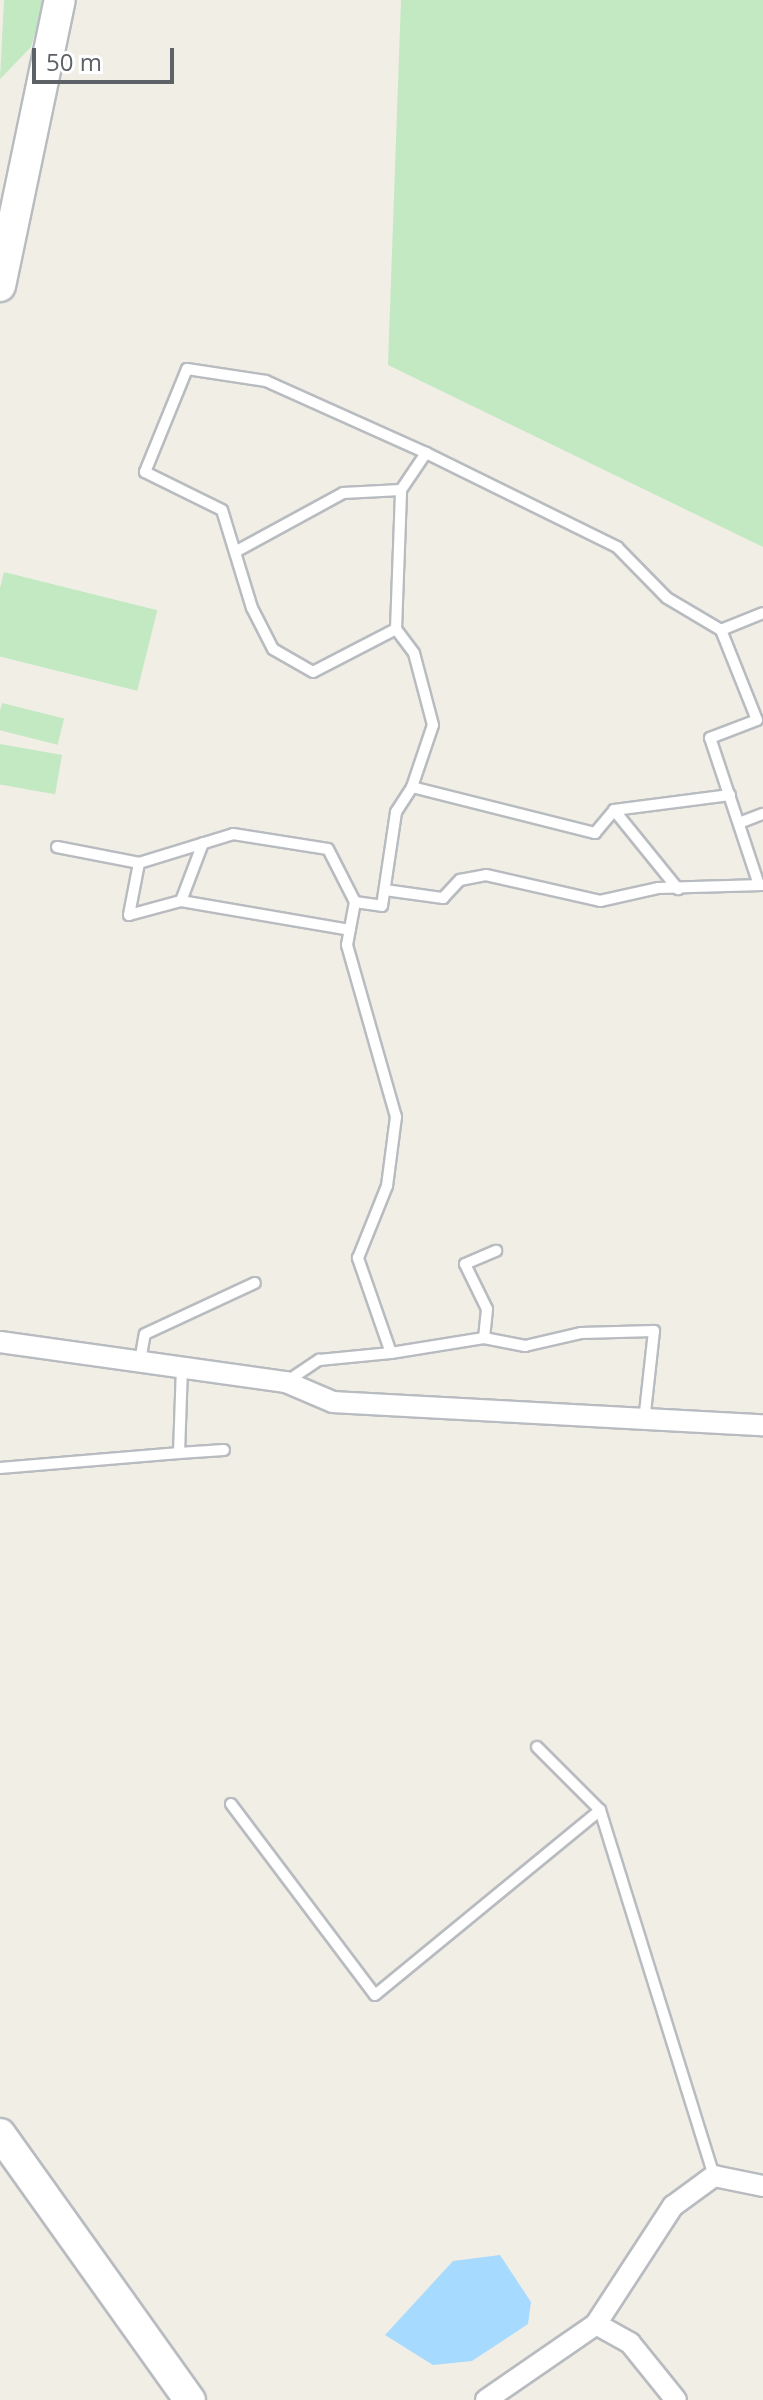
<!DOCTYPE html>
<style>
body{margin:0}
#map{position:relative;width:763px;height:2400px;overflow:hidden;background:#f1eee6;font-family:"Open Sans",sans-serif}
div>[style]{position:absolute}
[style*='--x']{left:calc(var(--x)*1px);top:calc(var(--y)*1px);width:calc(var(--w)*1px);rotate:calc(var(--a)*1deg)}
.green>*{inset:0;background:#c2e9c1;transform-origin:0 0}
.water>*{inset:0;background:#a7daff}
.roads{filter:drop-shadow(2px 0 #b8bcc0) drop-shadow(-2px 0 #b8bcc0) drop-shadow(0 2px #b8bcc0) drop-shadow(0 -2px #b8bcc0)}
.lane>*{height:10px;margin:-5px;padding:0 5px;transform-origin:5px;border-radius:5px;background:#fff}
.street>*{height:20px;margin:-10px;padding:0 10px;transform-origin:10px;border-radius:10px;background:#fff}
.secondary>*{height:30px;margin:-15px;padding:0 15px;transform-origin:15px;border-radius:15px;background:#fff}
span{translate:-50% -50%;white-space:nowrap;text-align:center;line-height:1.15;-webkit-text-stroke:8px #fff;paint-order:stroke}
.scale{position:absolute;left:32px;top:48px;width:142px;height:36px;box-sizing:border-box;border:4px solid #5d6267;border-top:0;padding-left:10px;font-size:24px;line-height:28px;white-space:nowrap;color:#5d6267;-webkit-text-stroke:6px #fff;paint-order:stroke}
</style>
<div id="map">
<div class="green">
<div style="clip-path:polygon(4px 0,44px 0,31px 47px,0 79px)"></div>
<div style="clip-path:polygon(401px 0,763px 0,763px 547px,388px 365px)"></div>
<div style="left:4px;top:572px;width:158px;height:83px;rotate:14deg"></div>
<div style="left:2px;top:703px;width:64px;height:27px;rotate:14deg"></div>
<div style="left:0;top:744px;width:63px;height:40px;rotate:10deg"></div>
</div>
<div class="water">
<div style="clip-path:polygon(500px 2255px,531px 2302px,528px 2324px,472px 2361px,433px 2365px,385px 2335px,453px 2261px)"></div>
</div>
<div class="roads">
<div class="lane">
<div style="--x:235;--y:552;--w:123;--a:-28.6"></div>
<div style="--x:343;--y:493;--w:58;--a:-3"></div>
<div style="--x:396;--y:629;--w:139;--a:-87.9"></div>
<div style="--x:401;--y:490;--w:45;--a:-56"></div>
<div style="--x:412;--y:787;--w:189;--a:14.1"></div>
<div style="--x:595;--y:833;--w:30;--a:-50"></div>
<div style="--x:614;--y:810;--w:117;--a:-7.4"></div>
<div style="--x:614;--y:810;--w:102;--a:51"></div>
<div style="--x:739;--y:823;--w:26;--a:-21"></div>
<div style="--x:57;--y:847;--w:84;--a:11"></div>
<div style="--x:139;--y:863;--w:53;--a:100.9"></div>
<div style="--x:129;--y:915;--w:54;--a:-15.1"></div>
<div style="--x:181;--y:901;--w:171;--a:9.7"></div>
<div style="--x:139;--y:863;--w:98;--a:-17.1"></div>
<div style="--x:233;--y:834;--w:96;--a:9"></div>
<div style="--x:328;--y:849;--w:59;--a:63"></div>
<div style="--x:759;--y:885;--w:155;--a:-108.4"></div>
<div style="--x:710;--y:738;--w:50;--a:-21"></div>
<div style="--x:757;--y:720;--w:97;--a:-111.8"></div>
<div style="--x:721;--y:630;--w:45;--a:-22"></div>
<div style="--x:385;--y:890;--w:59;--a:7.9"></div>
<div style="--x:443;--y:898;--w:25;--a:-47"></div>
<div style="--x:460;--y:880;--w:26;--a:-11"></div>
<div style="--x:486;--y:875;--w:117;--a:12.8"></div>
<div style="--x:600;--y:901;--w:59;--a:-12.6"></div>
<div style="--x:658;--y:888;--w:105;--a:-1.6"></div>
<div style="--x:181;--y:901;--w:62;--a:-69.2"></div>
<div style="--x:484;--y:1338;--w:29;--a:-84"></div>
<div style="--x:487;--y:1309;--w:50;--a:-116.1"></div>
<div style="--x:465;--y:1264;--w:34;--a:-23"></div>
<div style="--x:391;--y:1353;--w:94;--a:-9.2"></div>
<div style="--x:484;--y:1338;--w:42;--a:11"></div>
<div style="--x:525;--y:1346;--w:57;--a:-13.1"></div>
<div style="--x:581;--y:1333;--w:73;--a:-1.6"></div>
<div style="--x:654;--y:1331;--w:92;--a:96.3"></div>
<div style="--x:140;--y:1361;--w:27;--a:-80"></div>
<div style="--x:145;--y:1334;--w:121;--a:-24.9"></div>
<div style="--x:286;--y:1382;--w:40;--a:-34"></div>
<div style="--x:319;--y:1360;--w:72;--a:-5.6"></div>
<div style="--x:391;--y:1353;--w:101;--a:-109.2"></div>
<div style="--x:358;--y:1258;--w:78;--a:-68.1"></div>
<div style="--x:387;--y:1186;--w:70;--a:-82.6"></div>
<div style="--x:396;--y:1117;--w:179;--a:-105.9"></div>
<div style="--x:347;--y:945;--w:44;--a:-79.5"></div>
<div style="--x:355;--y:902;--w:27;--a:8"></div>
<div style="--x:382;--y:906;--w:95;--a:-81.5"></div>
<div style="--x:396;--y:812;--w:30;--a:-57"></div>
<div style="--x:412;--y:787;--w:65;--a:-71.3"></div>
<div style="--x:433;--y:725;--w:74;--a:-104.8"></div>
<div style="--x:414;--y:653;--w:30;--a:-127"></div>
<div style="--x:396;--y:629;--w:93;--a:152.6"></div>
<div style="--x:313;--y:672;--w:46;--a:-150.1"></div>
<div style="--x:273;--y:649;--w:46;--a:-117.1"></div>
<div style="--x:252;--y:608;--w:102;--a:-107"></div>
<div style="--x:222;--y:510;--w:86;--a:-153.7"></div>
<div style="--x:145;--y:472;--w:111;--a:-67.8"></div>
<div style="--x:187;--y:369;--w:80;--a:8.6"></div>
<div style="--x:266;--y:381;--w:175;--a:24.2"></div>
<div style="--x:426;--y:453;--w:213;--a:26.2"></div>
<div style="--x:617;--y:547;--w:71;--a:45.6"></div>
<div style="--x:667;--y:598;--w:63;--a:30.7"></div>
<div style="--x:179;--y:1453;--w:45;--a:-3.8"></div>
<div style="--x:0;--y:1468;--w:180;--a:-4.8"></div>
<div style="--x:179;--y:1453;--w:86;--a:-88"></div>
<div style="--x:537;--y:1747;--w:89;--a:45"></div>
<div style="--x:600;--y:1810;--w:383;--a:72.7"></div>
<div style="--x:231;--y:1804;--w:239;--a:53"></div>
<div style="--x:375;--y:1995;--w:291;--a:-39.4"></div>
</div>
<div class="street">
<div style="--x:0;--y:1342;--w:289;--a:8"></div>
<div style="--x:286;--y:1382;--w:51;--a:23.1"></div>
<div style="--x:333;--y:1402;--w:431;--a:3.1"></div>
<div style="--x:596;--y:2324;--w:39;--a:29"></div>
<div style="--x:630;--y:2343;--w:73;--a:51.1"></div>
<div style="--x:486;--y:2400;--w:134;--a:-34.6"></div>
<div style="--x:596;--y:2324;--w:141;--a:-56.9"></div>
<div style="--x:673;--y:2206;--w:51;--a:-36.2"></div>
<div style="--x:714;--y:2176;--w:50;--a:11.5"></div>
</div>
<div class="secondary">
<div style="--x:0;--y:286;--w:292;--a:-78.2"></div>
<div style="--x:0;--y:2134;--w:327;--a:54.5"></div>
</div>
</div>
<div class="scale">50 m</div>
</div>
